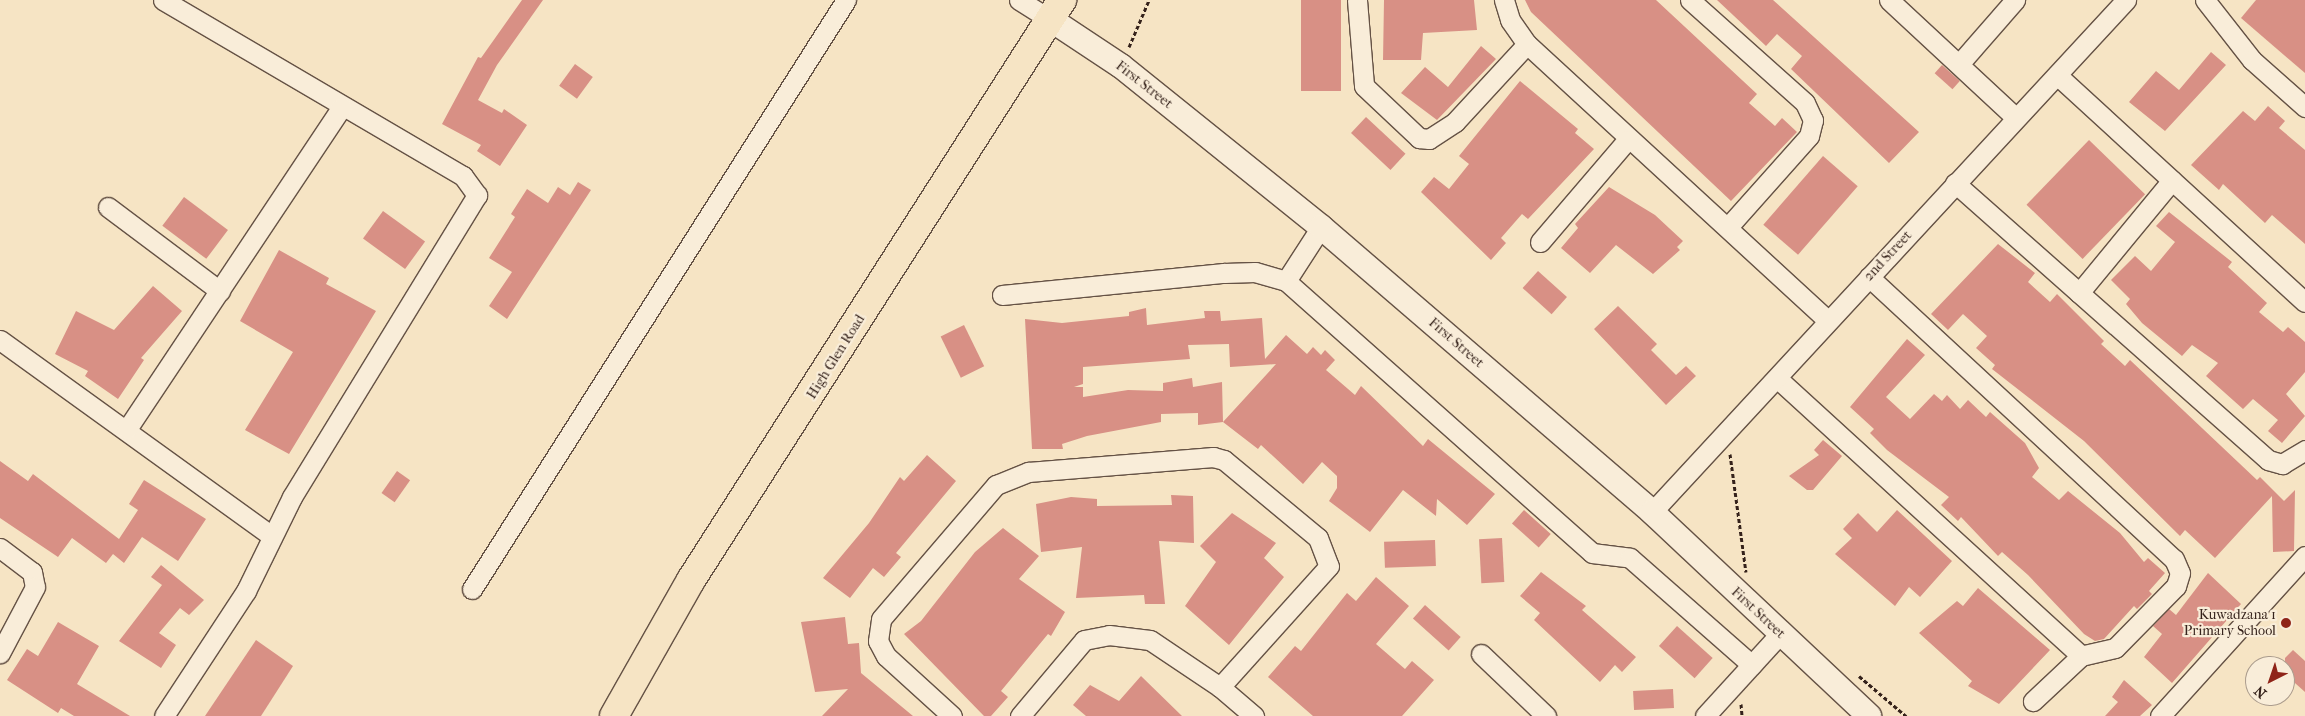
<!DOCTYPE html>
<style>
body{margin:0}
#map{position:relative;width:2305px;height:716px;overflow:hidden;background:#f6e4c4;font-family:"IM FELL French Canon",serif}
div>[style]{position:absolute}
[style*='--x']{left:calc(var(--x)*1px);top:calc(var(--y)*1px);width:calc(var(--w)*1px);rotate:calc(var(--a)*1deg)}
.building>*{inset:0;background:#d89085;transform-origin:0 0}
.path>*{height:3px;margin-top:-1.5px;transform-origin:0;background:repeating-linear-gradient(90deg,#35221b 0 4px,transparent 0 6.5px)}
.roads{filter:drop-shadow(1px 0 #655245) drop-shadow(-1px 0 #655245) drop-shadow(0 1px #655245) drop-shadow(0 -1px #655245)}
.minor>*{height:19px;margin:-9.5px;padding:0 9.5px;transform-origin:9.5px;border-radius:9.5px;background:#f9edd9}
.tertiary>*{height:24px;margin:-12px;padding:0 12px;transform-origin:12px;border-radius:12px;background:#f9edd9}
.primary>*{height:28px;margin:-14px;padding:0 14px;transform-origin:14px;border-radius:14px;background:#f6e4c4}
.dots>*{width:14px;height:14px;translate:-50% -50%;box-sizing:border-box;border:2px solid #f9edd9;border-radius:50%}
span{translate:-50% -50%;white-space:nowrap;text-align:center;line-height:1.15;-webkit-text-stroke:4.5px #f9edd9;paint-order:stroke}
.street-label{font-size:14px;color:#35221b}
.poi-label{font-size:14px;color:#35221b}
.right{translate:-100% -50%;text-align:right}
.north{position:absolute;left:2245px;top:656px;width:50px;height:50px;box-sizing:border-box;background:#f9edd9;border:1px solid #ab9c8d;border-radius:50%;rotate:221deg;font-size:14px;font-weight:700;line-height:20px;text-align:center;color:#35221b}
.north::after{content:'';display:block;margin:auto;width:18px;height:22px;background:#8f2418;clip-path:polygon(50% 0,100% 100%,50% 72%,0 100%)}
</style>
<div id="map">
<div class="building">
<div style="clip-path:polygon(522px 0,543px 0,497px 65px,478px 100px,502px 113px,504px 109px,527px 125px,500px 166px,477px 151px,481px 145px,442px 124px,478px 57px,481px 58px)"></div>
<div style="left:1301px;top:0;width:40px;height:91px"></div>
<div style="clip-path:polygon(1384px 0,1474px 0,1477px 30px,1423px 33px,1421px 60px,1383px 60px)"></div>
<div style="clip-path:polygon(1525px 0,1656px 0,1757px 94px,1749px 103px,1775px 126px,1782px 118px,1797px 132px,1731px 201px,1531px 12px)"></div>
<div style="clip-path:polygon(1717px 0,1773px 0,1919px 132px,1889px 163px,1791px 69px,1802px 56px,1777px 34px,1766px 46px)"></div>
<div style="clip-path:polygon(2256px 0,2305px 0,2305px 73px,2241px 18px)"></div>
<div style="clip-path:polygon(1481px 46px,1496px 59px,1437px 120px,1401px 93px,1425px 67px,1448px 87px)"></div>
<div style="clip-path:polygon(2211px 52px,2226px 65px,2165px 131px,2129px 102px,2156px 71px,2179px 90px)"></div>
<div style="left:575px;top:64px;width:22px;height:27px;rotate:36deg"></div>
<div style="left:1942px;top:65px;width:24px;height:11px;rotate:42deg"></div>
<div style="clip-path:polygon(1520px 81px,1578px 129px,1575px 133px,1594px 149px,1528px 219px,1522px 214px,1501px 238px,1506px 243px,1491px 260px,1421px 192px,1434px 177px,1449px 189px,1469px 164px,1459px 156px)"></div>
<div style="clip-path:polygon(2268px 106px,2285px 121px,2279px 128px,2305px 150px,2305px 244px,2272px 215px,2265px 223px,2223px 184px,2219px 190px,2191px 165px,2243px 111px,2255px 121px)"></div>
<div style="left:1366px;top:117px;width:54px;height:22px;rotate:43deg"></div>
<div style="left:2089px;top:140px;width:78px;height:90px;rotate:44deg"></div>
<div style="left:1823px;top:156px;width:46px;height:91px;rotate:41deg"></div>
<div style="clip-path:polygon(578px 182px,591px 190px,507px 319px,489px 306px,512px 272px,489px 258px,515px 217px,511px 214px,527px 189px,548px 203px,558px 187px,570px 195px)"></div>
<div style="clip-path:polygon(1609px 187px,1655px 215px,1683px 241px,1677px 247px,1680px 250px,1653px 274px,1616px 245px,1590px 273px,1561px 248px,1578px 228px,1575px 224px)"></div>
<div style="left:184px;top:197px;width:55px;height:36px;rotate:37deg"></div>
<div style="left:383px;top:211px;width:52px;height:34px;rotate:36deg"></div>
<div style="clip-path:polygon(2169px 212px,2232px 262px,2228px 267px,2267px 303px,2259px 312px,2283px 332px,2288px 327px,2305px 342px,2305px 372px,2286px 394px,2305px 416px,2282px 443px,2268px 431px,2278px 420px,2253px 399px,2243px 409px,2206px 376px,2218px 363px,2192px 345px,2182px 356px,2142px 323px,2126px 304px,2130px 299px,2111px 280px,2135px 256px,2151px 271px,2175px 242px,2156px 226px)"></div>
<div style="clip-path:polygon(1998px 244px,2035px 273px,2028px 282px,2050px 302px,2057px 294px,2104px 341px,2101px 344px,2125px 366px,2130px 360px,2257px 480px,2260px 477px,2284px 501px,2295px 490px,2294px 551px,2273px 552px,2272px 496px,2215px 558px,2185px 530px,2180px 536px,2084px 441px,1992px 369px,1995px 365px,1976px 348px,1987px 336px,1963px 314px,1948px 330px,1931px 314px)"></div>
<div style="clip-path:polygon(279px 250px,329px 278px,326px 284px,376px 311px,289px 454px,245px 430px,293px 352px,240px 321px)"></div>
<div style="left:1538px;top:271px;width:39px;height:23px;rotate:42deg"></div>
<div style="clip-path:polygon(153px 286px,182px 311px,141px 358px,144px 360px,118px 399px,85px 376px,88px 371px,55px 354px,76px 311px,114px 330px)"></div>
<div style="clip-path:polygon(1618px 306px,1657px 344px,1651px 350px,1676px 375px,1686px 366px,1696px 376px,1666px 405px,1594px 329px)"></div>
<div style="clip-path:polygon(evenodd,1146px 308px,1147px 325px,1205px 318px,1204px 311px,1220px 311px,1221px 321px,1262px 318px,1265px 359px,1286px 335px,1307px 354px,1313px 347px,1321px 355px,1325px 350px,1335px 360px,1326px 370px,1355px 395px,1361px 386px,1423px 446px,1428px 439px,1495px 494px,1467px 525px,1437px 499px,1436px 516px,1403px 490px,1370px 532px,1329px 501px,1337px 488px,1337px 476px,1322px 462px,1303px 484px,1261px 445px,1258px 449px,1223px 422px,1198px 425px,1198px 413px,1161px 414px,1161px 422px,1087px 436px,1062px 444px,1063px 449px,1032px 449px,1025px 319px,1062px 323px,1129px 316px,1129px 312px,1146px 308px,1229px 344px,1230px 367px,1276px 364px,1223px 422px,1222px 382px,1193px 387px,1192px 378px,1163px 383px,1163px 391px,1128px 390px,1083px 397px,1083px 387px,1074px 387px,1083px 384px,1083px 367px,1190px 359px,1188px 345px,1229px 344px)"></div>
<div style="left:964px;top:325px;width:46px;height:26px;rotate:64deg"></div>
<div style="clip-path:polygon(1907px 339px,1925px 355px,1886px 397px,1910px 419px,1934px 394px,1942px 401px,1947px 395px,1960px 409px,1968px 400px,1986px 417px,1990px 412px,2025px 443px,2039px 468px,2032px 477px,2059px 500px,2068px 491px,2120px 533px,2144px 562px,2148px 558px,2165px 573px,2149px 591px,2152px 594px,2137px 609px,2134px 606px,2104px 639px,2095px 641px,2084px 634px,2028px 575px,2002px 552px,1998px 556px,1961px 517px,1958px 521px,1941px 505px,1949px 497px,1887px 450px,1870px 433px,1874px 429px,1850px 407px)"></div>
<div style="clip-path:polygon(1823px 440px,1842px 456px,1813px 490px,1807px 490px,1789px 476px,1819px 455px,1814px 450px)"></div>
<div style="clip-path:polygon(927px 455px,956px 481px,896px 553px,901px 557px,884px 577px,873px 568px,850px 598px,823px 578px,869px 523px,900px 477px,904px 481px)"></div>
<div style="clip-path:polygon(0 461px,28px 481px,33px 474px,119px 539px,138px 510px,129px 504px,144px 480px,206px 519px,178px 561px,142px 537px,124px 563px,113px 554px,106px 563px,72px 538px,58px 557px,0 518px)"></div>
<div style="left:397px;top:471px;width:16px;height:27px;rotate:35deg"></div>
<div style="clip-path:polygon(1171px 495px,1193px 496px,1194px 543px,1159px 541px,1165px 604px,1145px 604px,1144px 595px,1076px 598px,1082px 547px,1041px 552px,1036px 504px,1071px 497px,1097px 499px,1097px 506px,1172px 505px)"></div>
<div style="left:1524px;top:510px;width:36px;height:18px;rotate:42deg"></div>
<div style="clip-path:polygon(1897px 510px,1952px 561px,1920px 597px,1909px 587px,1895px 606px,1835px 554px,1852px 538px,1843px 529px,1858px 513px,1877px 532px)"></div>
<div style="clip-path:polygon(1232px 513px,1276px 543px,1264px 558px,1284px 577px,1229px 645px,1185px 606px,1216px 562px,1200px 546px)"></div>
<div style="clip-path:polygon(1003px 528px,1039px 556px,1019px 579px,1065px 612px,1051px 636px,1048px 634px,1001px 691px,1008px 697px,991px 716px,984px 716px,904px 634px,921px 621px,975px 552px)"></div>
<div style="left:1502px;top:538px;width:44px;height:23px;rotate:87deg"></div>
<div style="left:1435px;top:540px;width:26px;height:51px;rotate:88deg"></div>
<div style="clip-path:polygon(161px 565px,204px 600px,189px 615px,180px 608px,159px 633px,176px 645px,161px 668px,119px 641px,162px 585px,151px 577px)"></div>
<div style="clip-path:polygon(1541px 572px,1586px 606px,1582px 610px,1636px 657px,1622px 672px,1615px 665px,1600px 682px,1534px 620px,1540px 613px,1520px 596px)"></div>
<div style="clip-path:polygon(2208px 573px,2241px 604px,2172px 683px,2144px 657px,2162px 634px,2153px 626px,2169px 609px,2176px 615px)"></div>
<div style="clip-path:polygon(1376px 577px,1409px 606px,1376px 644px,1405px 669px,1412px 661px,1434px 680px,1402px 716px,1313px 716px,1268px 677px,1295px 646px,1301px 651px,1347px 593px,1356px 601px)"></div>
<div style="clip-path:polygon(1978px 588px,2050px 650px,1999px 704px,1968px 686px,1972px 681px,1919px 633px,1957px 601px,1963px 606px)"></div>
<div style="left:1425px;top:605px;width:48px;height:18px;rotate:42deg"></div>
<div style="clip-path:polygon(845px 617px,848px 644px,859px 643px,861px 673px,913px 716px,822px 716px,848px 689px,815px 692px,801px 622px)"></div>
<div style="clip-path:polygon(58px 622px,99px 646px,77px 684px,130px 716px,74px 716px,61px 708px,58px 713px,7px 680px,27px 649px,38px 656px)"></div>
<div style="left:1677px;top:626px;width:48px;height:27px;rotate:42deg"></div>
<div style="clip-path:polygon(256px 640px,293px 666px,261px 716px,205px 716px)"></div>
<div style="clip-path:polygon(2293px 650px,2305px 661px,2305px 692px,2285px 674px,2285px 658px)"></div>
<div style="clip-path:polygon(1141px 676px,1182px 716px,1086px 716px,1073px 705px,1090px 685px,1119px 701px)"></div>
<div style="clip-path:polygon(2124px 680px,2152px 705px,2140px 716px,2105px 716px,2118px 702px,2112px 697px)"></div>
<div style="left:1673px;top:689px;width:19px;height:40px;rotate:87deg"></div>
</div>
<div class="path">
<div style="--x:1129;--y:47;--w:51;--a:-66.9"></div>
<div style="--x:1730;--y:454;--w:119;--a:82.3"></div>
<div style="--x:1859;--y:676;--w:62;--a:40.4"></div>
<div style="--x:1741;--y:704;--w:12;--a:85"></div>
</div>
<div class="roads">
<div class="minor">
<div style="--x:163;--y:0;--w:348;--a:30.4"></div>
<div style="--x:463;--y:176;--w:24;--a:54"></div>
<div style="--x:477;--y:195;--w:354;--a:121.5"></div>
<div style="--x:292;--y:497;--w:105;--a:116.1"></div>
<div style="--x:246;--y:591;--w:149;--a:123.3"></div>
<div style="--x:1019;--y:0;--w:36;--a:32"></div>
<div style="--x:1357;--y:0;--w:86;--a:85.3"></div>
<div style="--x:1364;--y:86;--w:76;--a:43.4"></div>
<div style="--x:1419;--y:138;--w:10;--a:6"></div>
<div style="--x:1429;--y:139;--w:31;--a:-33"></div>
<div style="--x:1455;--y:122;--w:106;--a:-47.3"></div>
<div style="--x:1504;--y:0;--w:21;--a:73"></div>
<div style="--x:1510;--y:20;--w:29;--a:55"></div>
<div style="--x:1527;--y:44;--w:409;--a:42.6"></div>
<div style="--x:1690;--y:0;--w:154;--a:41.8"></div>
<div style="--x:1805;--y:103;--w:19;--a:65"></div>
<div style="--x:1813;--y:120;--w:16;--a:104"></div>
<div style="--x:1809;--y:136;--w:122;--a:131.7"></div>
<div style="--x:1889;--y:0;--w:172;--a:42.9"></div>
<div style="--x:2205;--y:0;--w:76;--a:51.9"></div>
<div style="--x:2252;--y:60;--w:71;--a:41.6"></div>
<div style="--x:1960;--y:63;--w:84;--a:-48.9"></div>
<div style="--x:2057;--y:75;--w:336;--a:42.5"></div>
<div style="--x:1955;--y:183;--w:418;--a:41.5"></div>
<div style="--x:2268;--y:460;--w:15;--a:16"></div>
<div style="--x:2282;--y:464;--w:27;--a:-31"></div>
<div style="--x:108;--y:207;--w:140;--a:36.9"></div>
<div style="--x:1540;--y:242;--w:134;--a:-49.5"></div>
<div style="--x:1869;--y:277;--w:415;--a:42.8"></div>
<div style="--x:2174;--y:559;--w:15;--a:67"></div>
<div style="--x:2180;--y:573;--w:14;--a:107"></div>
<div style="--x:2176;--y:586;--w:87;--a:134.5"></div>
<div style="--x:2115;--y:648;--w:35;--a:167"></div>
<div style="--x:2081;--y:656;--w:66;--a:136.8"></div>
<div style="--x:1286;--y:281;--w:64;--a:-57.1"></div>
<div style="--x:2079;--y:293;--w:146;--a:-50.5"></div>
<div style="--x:1002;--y:295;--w:223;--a:-5.7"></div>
<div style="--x:1224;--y:273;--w:31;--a:-2"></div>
<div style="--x:1255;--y:272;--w:32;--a:16"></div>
<div style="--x:1286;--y:281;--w:409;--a:41.6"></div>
<div style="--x:1592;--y:553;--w:38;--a:7"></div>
<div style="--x:1630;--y:558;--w:162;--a:41.3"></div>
<div style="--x:0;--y:340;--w:335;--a:35.8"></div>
<div style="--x:1778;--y:379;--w:411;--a:42.4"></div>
<div style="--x:127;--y:429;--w:387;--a:-56.3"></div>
<div style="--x:1652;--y:512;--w:698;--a:-47.21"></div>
<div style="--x:0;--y:548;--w:40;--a:37"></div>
<div style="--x:32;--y:572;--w:15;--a:79"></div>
<div style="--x:35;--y:587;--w:75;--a:117.9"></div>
<div style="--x:472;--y:589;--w:698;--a:-57.59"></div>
<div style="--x:1481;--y:654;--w:90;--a:43.6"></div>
<div style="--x:952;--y:716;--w:89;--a:-137.7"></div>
<div style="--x:886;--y:656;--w:17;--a:-118"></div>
<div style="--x:878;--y:641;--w:22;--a:-82"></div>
<div style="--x:881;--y:619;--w:177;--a:-49.4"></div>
<div style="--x:996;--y:485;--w:35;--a:-22"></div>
<div style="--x:1028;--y:472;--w:186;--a:-4.6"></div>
<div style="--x:1213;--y:457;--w:11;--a:15"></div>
<div style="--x:1224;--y:460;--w:122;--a:39.7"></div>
<div style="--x:1318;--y:538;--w:30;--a:69"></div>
<div style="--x:1329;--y:566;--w:163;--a:132"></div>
<div style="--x:1020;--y:716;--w:99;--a:-49.9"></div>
<div style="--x:1084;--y:640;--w:25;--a:-11"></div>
<div style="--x:1109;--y:635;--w:41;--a:7"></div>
<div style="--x:1150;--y:640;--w:84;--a:33.9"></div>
<div style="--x:1220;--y:687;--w:45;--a:40.5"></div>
<div style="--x:1705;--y:716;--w:111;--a:-47.6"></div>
<div style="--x:2160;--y:716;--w:216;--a:-47.8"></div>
</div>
<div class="tertiary">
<div style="--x:1050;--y:19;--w:85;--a:33.5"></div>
<div style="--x:1121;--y:66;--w:257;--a:38.8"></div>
<div style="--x:1321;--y:227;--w:437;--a:40.7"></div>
<div style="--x:1652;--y:512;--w:298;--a:43.2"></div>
</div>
<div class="primary">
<div style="--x:614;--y:716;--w:156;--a:-60.5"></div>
<div style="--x:691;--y:580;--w:689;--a:-57.39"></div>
</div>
</div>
<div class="dots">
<div style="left:2286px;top:623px;background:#8f2418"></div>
</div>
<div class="street-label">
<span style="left:1144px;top:85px;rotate:38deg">First Street</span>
<span style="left:1888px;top:256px;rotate:-47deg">2nd Street</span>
<span style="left:1456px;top:343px;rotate:41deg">First Street</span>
<span style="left:836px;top:357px;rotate:-58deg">High Glen Road</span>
<span style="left:1758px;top:613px;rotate:43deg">First Street</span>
</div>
<div class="poi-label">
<span class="right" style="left:2276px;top:623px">Kuwadzana 1<br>Primary School</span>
</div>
<div class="north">N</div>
</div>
